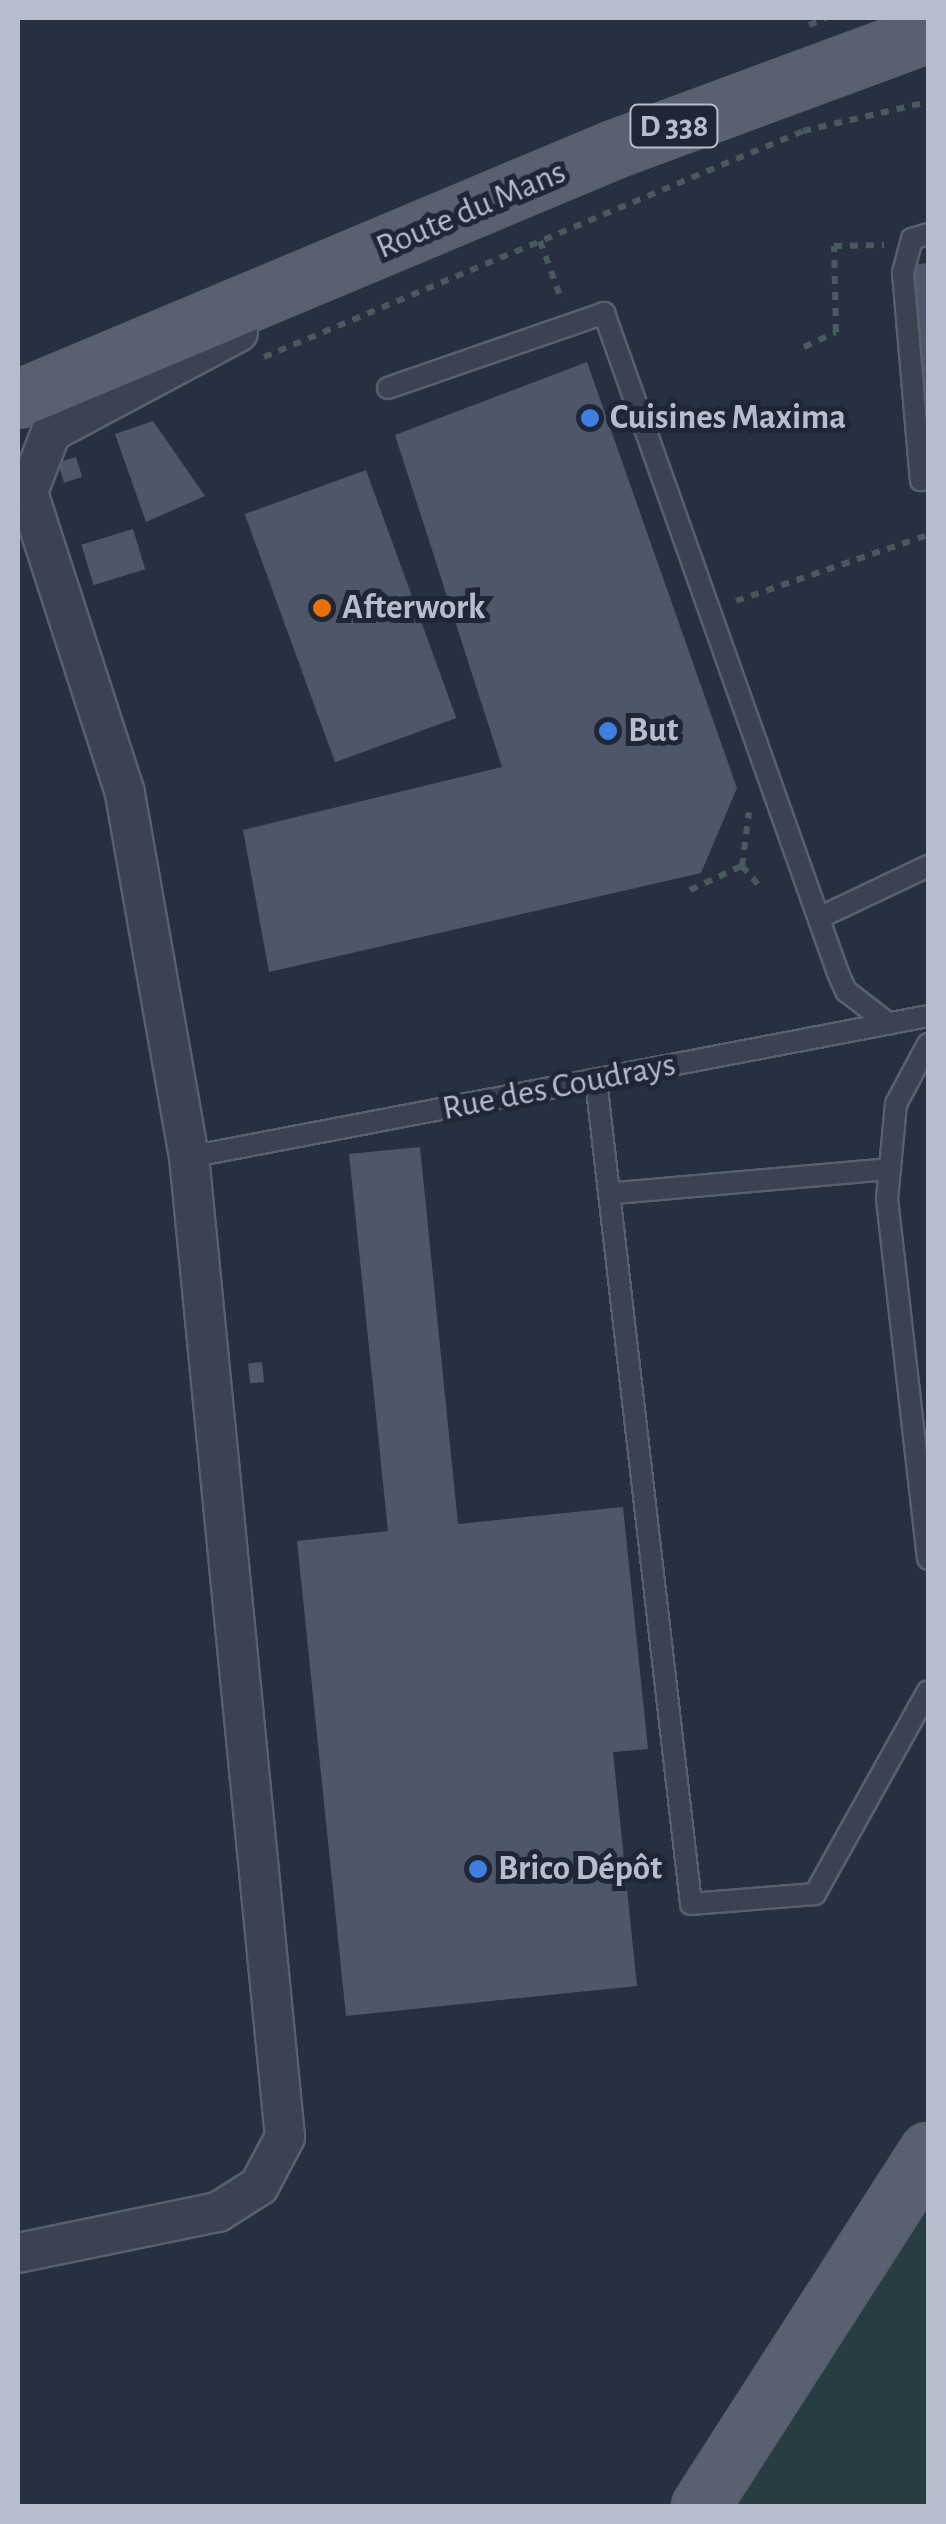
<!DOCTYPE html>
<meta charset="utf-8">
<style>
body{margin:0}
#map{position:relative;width:946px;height:2524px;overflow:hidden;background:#263040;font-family:"Alegreya Sans",sans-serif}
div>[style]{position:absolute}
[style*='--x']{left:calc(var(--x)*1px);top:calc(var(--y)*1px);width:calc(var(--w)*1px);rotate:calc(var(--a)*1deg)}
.green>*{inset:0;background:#283d41}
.building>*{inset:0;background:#4d5769;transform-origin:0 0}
.path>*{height:6px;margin-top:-3px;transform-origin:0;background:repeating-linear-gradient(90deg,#475a5e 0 8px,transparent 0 16px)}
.roads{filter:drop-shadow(2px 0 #58606e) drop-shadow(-2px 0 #58606e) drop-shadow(0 2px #58606e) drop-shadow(0 -2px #58606e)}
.lane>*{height:20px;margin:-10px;padding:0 10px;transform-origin:10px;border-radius:10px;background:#3b4250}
.street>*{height:38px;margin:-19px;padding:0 19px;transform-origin:19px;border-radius:19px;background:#3b4250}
.primary>*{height:55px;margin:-27.5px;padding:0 27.5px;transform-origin:27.5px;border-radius:27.5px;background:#596170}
.dots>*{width:28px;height:28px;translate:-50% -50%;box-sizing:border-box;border:5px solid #1f2736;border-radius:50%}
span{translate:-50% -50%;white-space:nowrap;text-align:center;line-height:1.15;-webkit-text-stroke:10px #1f2736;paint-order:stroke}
.shield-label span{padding:2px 8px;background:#1f2736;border:2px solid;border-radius:8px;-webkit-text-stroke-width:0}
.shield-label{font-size:32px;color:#b7becb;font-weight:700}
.street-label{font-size:35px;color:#b7becb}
.poi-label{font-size:35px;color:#b7becb;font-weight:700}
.left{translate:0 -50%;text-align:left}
.frame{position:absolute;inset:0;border:20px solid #b7becb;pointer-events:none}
</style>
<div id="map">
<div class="green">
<div style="clip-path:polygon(928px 2209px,928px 2506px,732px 2506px)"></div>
</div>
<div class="building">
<div style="clip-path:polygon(928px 263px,928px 407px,924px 407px,912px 265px)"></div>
<div style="clip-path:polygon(587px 362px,737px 788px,701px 873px,269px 972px,243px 830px,502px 767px,395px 435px)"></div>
<div style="clip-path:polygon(153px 421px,205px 496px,146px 522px,115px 434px)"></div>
<div style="left:76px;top:457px;width:21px;height:19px;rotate:73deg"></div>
<div style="left:366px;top:470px;width:264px;height:129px;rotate:70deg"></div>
<div style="left:133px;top:529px;width:42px;height:54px;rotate:73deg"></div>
<div style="clip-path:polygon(420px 1147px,458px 1524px,623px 1507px,648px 1749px,613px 1752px,637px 1986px,346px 2016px,297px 1541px,388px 1531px,349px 1154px)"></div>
<div style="left:262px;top:1362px;width:20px;height:14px;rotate:84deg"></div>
</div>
<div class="path">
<div style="--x:809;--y:25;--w:18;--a:-22"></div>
<div style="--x:540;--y:241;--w:64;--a:69.9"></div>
<div style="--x:804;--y:347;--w:35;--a:-25"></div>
<div style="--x:836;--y:332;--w:86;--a:-91.3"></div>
<div style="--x:834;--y:246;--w:50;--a:-1.1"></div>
<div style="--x:264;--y:357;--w:584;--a:-22.75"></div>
<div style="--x:803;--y:131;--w:128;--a:-13.1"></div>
<div style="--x:736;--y:601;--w:203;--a:-19"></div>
<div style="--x:742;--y:866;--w:29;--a:49"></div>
<div style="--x:690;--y:890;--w:57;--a:-24.8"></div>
<div style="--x:742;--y:866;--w:54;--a:-82.6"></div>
</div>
<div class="roads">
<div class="lane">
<div style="--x:928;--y:234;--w:17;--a:163"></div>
<div style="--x:912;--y:239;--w:34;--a:105"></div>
<div style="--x:903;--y:272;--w:209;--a:85.1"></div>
<div style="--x:921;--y:480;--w:7;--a:-8"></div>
<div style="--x:388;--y:388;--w:229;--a:-19.1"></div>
<div style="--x:604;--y:313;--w:700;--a:70.48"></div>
<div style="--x:838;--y:973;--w:20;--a:66"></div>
<div style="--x:846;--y:991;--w:54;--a:37.5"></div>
<div style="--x:825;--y:915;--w:114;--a:-25.4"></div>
<div style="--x:928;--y:1044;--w:68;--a:118.1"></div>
<div style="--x:896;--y:1104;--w:95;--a:95.4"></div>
<div style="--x:887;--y:1199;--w:362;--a:83.5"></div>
<div style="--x:596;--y:1080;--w:829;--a:83.42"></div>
<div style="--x:691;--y:1904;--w:124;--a:-4.6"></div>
<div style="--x:815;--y:1894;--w:232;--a:-60.9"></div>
<div style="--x:189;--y:1157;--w:752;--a:-10.8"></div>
<div style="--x:616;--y:1193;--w:275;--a:-5"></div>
</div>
<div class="street">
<div style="--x:18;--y:2253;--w:204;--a:-11.6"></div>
<div style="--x:218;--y:2212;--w:49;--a:-32.4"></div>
<div style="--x:259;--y:2186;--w:55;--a:-62"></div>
<div style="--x:285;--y:2137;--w:985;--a:-95.59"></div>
<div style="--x:189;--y:1157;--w:370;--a:-100"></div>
<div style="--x:125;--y:793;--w:316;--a:-107.9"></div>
<div style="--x:28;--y:492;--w:64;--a:-69"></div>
<div style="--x:51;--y:432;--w:212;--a:-28.1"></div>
</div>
<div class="primary">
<div style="--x:18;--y:399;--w:646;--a:-22.76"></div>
<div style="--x:614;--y:149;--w:335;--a:-20.3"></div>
<div style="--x:700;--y:2506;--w:422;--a:-57.3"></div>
</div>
</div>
<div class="dots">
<div style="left:590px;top:418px;background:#3f7fe0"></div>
<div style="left:322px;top:608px;background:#e8710a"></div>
<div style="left:608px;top:731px;background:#3f7fe0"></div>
<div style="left:478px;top:1869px;background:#3f7fe0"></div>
</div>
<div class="shield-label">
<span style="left:674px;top:126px">D 338</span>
</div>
<div class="street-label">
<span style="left:471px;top:210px;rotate:-23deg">Route du Mans</span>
<span style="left:559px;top:1087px;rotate:-11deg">Rue des Coudrays</span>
</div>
<div class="poi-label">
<span class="left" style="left:610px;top:418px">Cuisines Maxima</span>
<span class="left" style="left:342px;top:608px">Afterwork</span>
<span class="left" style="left:628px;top:731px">But</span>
<span class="left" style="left:498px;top:1869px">Brico Dépôt</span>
</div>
<div class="frame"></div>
</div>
